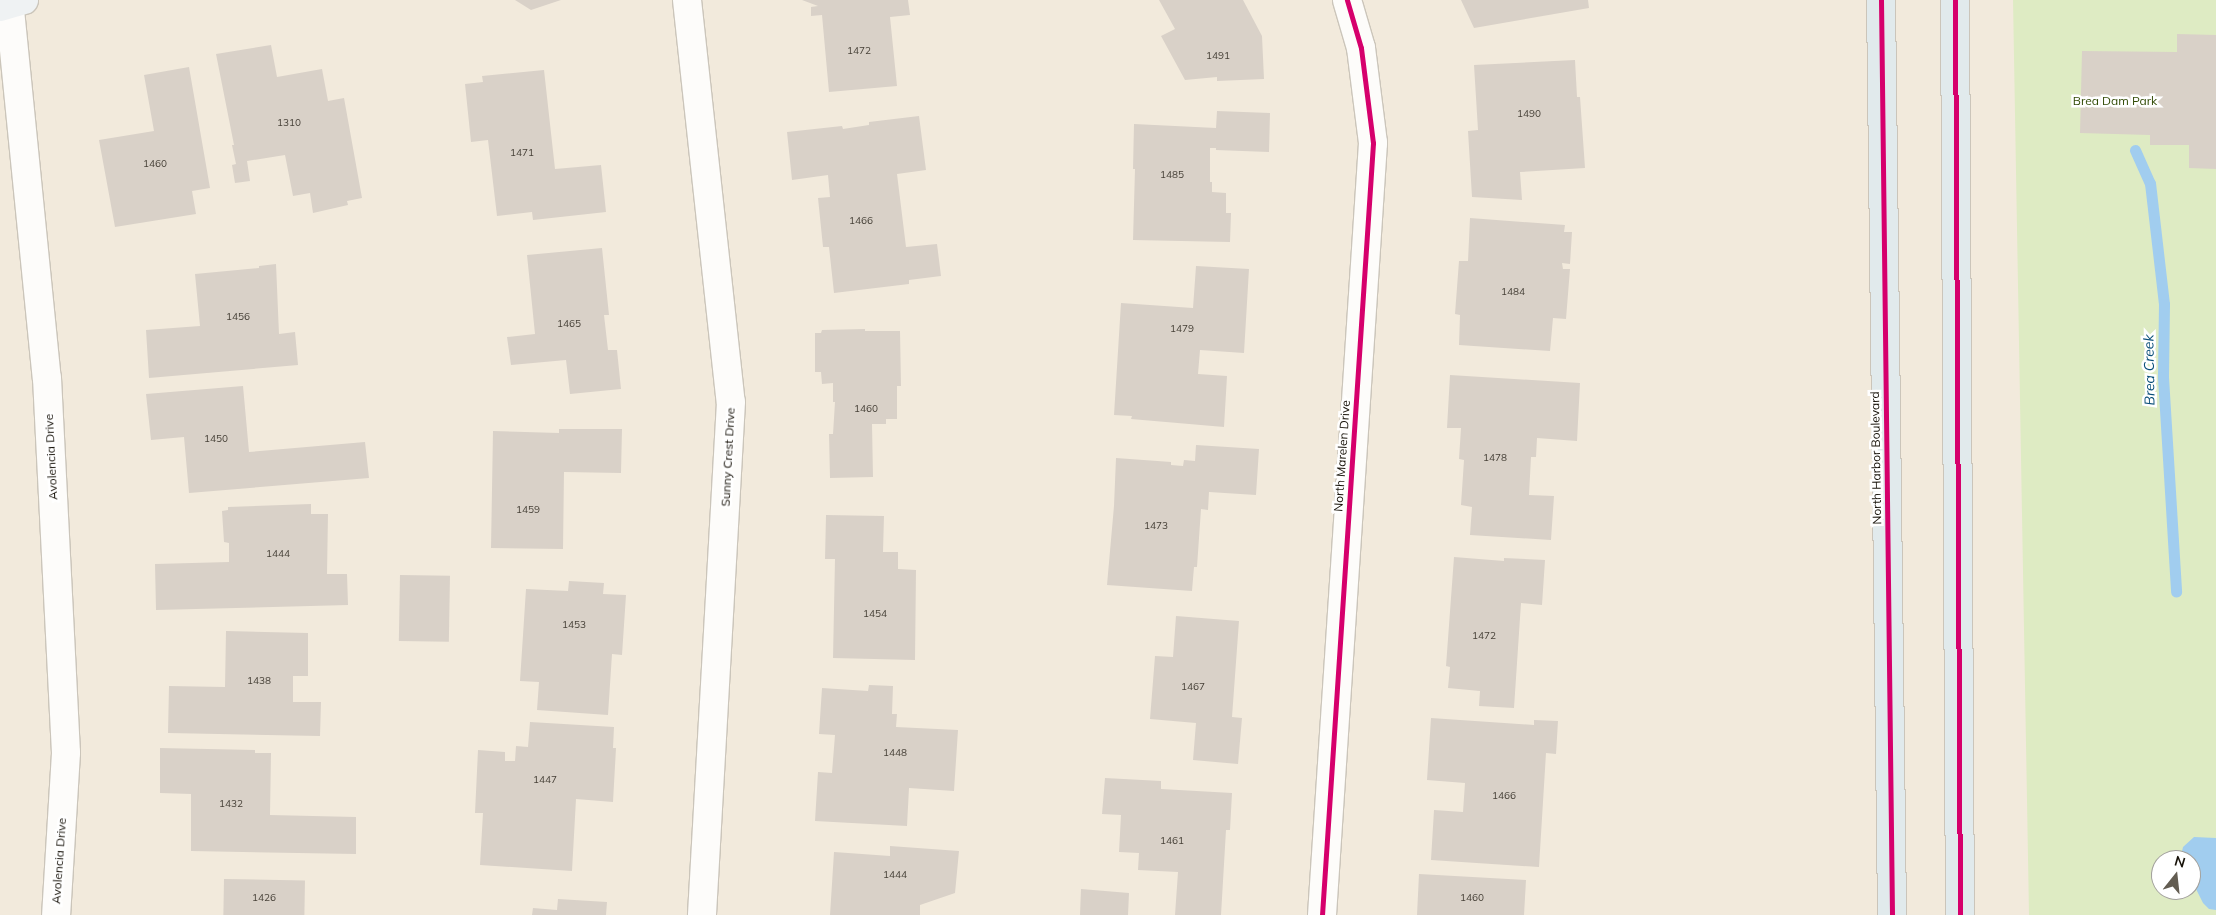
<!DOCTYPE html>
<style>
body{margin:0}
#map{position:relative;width:2216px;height:915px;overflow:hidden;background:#f2eadc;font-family:Mulish,sans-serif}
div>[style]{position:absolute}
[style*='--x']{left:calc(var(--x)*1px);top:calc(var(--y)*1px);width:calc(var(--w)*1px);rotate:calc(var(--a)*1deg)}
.green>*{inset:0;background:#deebc3}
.water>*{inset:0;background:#a1cdef}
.stream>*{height:11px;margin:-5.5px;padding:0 5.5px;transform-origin:5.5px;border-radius:5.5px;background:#a1cdef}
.building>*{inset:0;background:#d9d1c8;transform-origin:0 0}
.roads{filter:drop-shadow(1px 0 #cbc5ba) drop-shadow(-1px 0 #cbc5ba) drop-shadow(0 1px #cbc5ba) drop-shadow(0 -1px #cbc5ba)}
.street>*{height:28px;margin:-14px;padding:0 14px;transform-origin:14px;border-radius:14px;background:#fdfcfa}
.secondary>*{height:28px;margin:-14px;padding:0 14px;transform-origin:14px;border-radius:14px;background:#eff2f3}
.primary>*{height:28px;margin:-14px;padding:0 14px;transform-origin:14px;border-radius:14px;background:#e1eaec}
.cycleway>*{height:5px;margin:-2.5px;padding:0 2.5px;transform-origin:2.5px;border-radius:2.5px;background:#d6006c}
span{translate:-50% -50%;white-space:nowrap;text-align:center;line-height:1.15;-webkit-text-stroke:5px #fff;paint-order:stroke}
.number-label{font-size:10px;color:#474138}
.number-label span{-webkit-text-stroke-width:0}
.park-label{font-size:12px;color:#304a04}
.street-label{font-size:12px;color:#161108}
.water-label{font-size:14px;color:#094e79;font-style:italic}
.north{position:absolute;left:2151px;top:850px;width:50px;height:50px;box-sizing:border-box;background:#fff;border:1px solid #a2a09c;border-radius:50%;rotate:16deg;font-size:14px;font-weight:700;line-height:20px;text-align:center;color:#161108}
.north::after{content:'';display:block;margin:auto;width:18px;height:22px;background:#635d52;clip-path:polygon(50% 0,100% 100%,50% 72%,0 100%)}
</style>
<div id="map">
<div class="green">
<div style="clip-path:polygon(evenodd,2013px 0,2216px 0,2216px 915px,2029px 915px,2013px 0,2161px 860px,2191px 860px,2191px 890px,2161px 890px,2161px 860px)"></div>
</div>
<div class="water">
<div style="clip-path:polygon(2194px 837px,2216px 838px,2216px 910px,2209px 909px,2203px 903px,2195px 887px,2191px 875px,2191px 860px,2180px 860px,2183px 847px)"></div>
</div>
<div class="stream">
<div style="--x:2135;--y:150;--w:36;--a:66"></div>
<div style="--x:2150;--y:183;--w:122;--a:83.4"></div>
<div style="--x:2164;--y:304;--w:73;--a:90.8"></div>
<div style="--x:2163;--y:377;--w:215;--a:86.5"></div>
</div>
<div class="building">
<div style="clip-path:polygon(515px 0,561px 0,531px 10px)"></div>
<div style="clip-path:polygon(802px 0,908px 0,910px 15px,890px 17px,897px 86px,829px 92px,822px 15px,811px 16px,811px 7px,818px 6px)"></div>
<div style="clip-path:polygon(1159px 0,1243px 0,1262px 36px,1264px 79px,1217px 81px,1217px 77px,1185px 80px,1161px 36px,1175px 29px)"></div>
<div style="clip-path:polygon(1461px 0,1588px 0,1589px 8px,1474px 28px)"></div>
<div style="clip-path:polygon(2177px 34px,2216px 35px,2216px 169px,2189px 168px,2189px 145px,2150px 145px,2150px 135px,2080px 133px,2082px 51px,2177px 52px)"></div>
<div style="clip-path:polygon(271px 45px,277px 77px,322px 69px,328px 101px,344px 98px,362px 198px,347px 201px,348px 205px,313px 213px,310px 193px,293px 196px,285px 155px,247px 161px,250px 181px,235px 183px,232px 165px,236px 164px,232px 145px,234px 145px,216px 54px)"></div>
<div style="clip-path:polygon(1575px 60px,1577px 97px,1580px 97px,1585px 168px,1520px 172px,1522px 200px,1472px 197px,1468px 131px,1478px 130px,1474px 65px)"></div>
<div style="clip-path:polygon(189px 67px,210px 188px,192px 191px,196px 214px,115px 227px,99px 140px,154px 131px,144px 75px)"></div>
<div style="clip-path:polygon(544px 70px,555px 169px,601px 165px,606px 212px,533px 220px,532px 212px,497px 216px,488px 140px,471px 142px,465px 84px,483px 82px,482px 76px)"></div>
<div style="clip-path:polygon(1217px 111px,1270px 113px,1269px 152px,1216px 150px,1216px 148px,1210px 148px,1210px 182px,1212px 182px,1212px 192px,1226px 193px,1226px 213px,1231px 213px,1230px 242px,1133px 240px,1135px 169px,1133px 169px,1134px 124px,1216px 128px)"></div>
<div style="clip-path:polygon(919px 116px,926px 170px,897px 174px,906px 247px,937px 244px,941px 276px,909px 280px,909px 284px,834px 293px,829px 247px,823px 247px,818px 198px,830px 197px,828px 175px,792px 180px,787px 132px,842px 126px,843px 129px,869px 125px,869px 122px)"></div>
<div style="clip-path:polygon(1470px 218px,1565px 225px,1564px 232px,1572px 232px,1570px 264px,1562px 263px,1563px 269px,1570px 269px,1566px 319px,1553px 318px,1550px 351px,1459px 345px,1460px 315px,1455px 314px,1459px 261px,1468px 261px)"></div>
<div style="clip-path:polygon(602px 248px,609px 315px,604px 315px,608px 350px,617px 350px,621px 389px,570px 394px,566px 360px,511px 365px,507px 337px,535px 334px,527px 255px)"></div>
<div style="clip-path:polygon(276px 264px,279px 334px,295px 332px,298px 365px,149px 378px,146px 330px,200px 326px,195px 274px,259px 268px,259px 266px)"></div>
<div style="clip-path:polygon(1196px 266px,1249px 269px,1244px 353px,1200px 350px,1198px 374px,1227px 376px,1224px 427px,1131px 419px,1132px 416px,1114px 415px,1121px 303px,1193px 308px)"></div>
<div style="clip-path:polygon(865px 329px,865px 331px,900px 331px,901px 386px,897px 386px,897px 419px,886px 419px,886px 424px,872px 424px,873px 477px,830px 478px,829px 434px,833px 434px,835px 402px,833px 402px,833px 383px,822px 384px,821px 372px,815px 372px,815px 333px,821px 333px,822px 330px)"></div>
<div style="clip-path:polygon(1450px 375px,1580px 383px,1577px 441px,1537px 438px,1536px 457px,1531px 457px,1529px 495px,1554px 496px,1551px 540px,1470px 535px,1472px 507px,1461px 505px,1464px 460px,1459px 459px,1461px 428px,1447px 428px)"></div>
<div style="clip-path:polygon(243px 386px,249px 452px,365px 442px,369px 478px,189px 493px,184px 437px,151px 440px,146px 394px)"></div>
<div style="clip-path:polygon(559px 429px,622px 429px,621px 473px,564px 472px,563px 549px,491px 548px,493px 431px,559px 433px)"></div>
<div style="clip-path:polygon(1196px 445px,1259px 449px,1256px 495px,1209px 492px,1208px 510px,1201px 509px,1197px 567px,1194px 567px,1192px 591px,1107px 585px,1114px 506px,1116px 458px,1171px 462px,1171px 465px,1183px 466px,1184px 460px,1195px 461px)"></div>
<div style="clip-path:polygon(311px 504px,311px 514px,328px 514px,327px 574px,347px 574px,348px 605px,156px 610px,155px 564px,229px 562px,229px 543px,224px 542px,222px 511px,228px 510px,228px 507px)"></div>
<div style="clip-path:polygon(826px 515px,884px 516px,883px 552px,898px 552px,898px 569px,916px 570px,915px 660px,833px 658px,835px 559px,825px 559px)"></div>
<div style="clip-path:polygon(1454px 557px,1504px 561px,1504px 558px,1545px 560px,1542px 605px,1521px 603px,1514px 708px,1479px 706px,1480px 691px,1448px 688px,1450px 667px,1446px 666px)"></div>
<div style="left:400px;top:575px;width:50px;height:66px;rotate:1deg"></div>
<div style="clip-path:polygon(569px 581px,604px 583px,603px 594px,626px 595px,622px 655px,612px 654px,608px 715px,537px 710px,539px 682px,520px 681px,526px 589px,568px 591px)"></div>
<div style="clip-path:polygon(1176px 616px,1239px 621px,1232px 717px,1242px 718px,1238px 764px,1193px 760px,1196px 723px,1150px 719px,1155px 656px,1173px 657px)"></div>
<div style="clip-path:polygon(226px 631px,308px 633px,308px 676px,293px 676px,293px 702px,321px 702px,320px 736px,168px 733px,169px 686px,225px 687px)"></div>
<div style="clip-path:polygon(869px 685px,893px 686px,892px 714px,897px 714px,896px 727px,958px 730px,954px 791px,909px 788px,907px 826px,815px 821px,818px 772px,832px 773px,835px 735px,819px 734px,822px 688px,868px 691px)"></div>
<div style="clip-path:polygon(1431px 718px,1534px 725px,1534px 720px,1558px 721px,1556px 754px,1546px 753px,1539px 867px,1431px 860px,1434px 810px,1463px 812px,1465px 783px,1427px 780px)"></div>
<div style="clip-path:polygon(530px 722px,614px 727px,613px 748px,616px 748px,613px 802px,576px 799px,572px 871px,480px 865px,483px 813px,475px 813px,478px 750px,505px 752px,505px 761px,515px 761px,516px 746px,528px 747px)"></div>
<div style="clip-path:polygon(160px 748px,255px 750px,255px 753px,271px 753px,270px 815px,356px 817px,356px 854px,191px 851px,191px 794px,160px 793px)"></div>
<div style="clip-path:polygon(1105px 778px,1161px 781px,1161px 789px,1232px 793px,1230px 830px,1226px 830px,1221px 915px,1175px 915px,1178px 872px,1138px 870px,1139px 853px,1119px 852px,1121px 815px,1102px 814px)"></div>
<div style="clip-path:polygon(890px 846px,959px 851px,955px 893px,920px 905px,920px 915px,830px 915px,834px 852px,890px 856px)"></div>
<div style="clip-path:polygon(1419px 874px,1526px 880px,1524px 915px,1417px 915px)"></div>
<div style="left:224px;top:879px;width:81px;height:36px;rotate:1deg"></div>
<div style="clip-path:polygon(1081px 889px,1129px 893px,1128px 915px,1080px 915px)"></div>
<div style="clip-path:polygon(558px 899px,607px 902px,606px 915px,532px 915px,533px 908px,557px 910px)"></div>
</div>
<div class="roads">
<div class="street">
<div style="--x:9;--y:0;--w:380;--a:84.3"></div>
<div style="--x:47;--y:378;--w:375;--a:87.1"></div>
<div style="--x:66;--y:753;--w:162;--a:93.5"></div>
<div style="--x:687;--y:0;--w:404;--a:83.8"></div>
<div style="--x:731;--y:402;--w:514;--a:93.24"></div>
<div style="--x:1322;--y:915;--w:774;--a:-86.22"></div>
<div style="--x:1373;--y:143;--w:96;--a:-97.2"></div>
<div style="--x:1361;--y:48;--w:50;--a:-106.3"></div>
</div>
<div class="secondary">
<div style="--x:0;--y:7;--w:25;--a:-16"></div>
</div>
<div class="primary">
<div style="--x:1881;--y:0;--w:915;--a:89.31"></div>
<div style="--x:1955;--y:0;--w:915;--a:89.69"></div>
</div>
</div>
<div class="cycleway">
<div style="--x:1881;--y:0;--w:915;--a:89.31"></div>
<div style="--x:1955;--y:0;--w:915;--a:89.69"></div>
<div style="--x:1322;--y:915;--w:774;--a:-86.22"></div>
<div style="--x:1373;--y:143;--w:96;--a:-97.2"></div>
<div style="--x:1361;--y:48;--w:50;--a:-106.3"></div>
</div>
<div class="number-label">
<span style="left:859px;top:51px">1472</span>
<span style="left:1218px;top:56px">1491</span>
<span style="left:1529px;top:114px">1490</span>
<span style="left:289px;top:123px">1310</span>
<span style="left:522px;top:153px">1471</span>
<span style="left:155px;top:164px">1460</span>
<span style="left:1172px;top:175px">1485</span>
<span style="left:861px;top:221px">1466</span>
<span style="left:1513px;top:292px">1484</span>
<span style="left:238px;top:317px">1456</span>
<span style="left:569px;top:324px">1465</span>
<span style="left:1182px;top:329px">1479</span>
<span style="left:866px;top:409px">1460</span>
<span style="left:216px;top:439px">1450</span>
<span style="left:1495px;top:458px">1478</span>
<span style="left:528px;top:510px">1459</span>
<span style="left:1156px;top:526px">1473</span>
<span style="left:278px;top:554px">1444</span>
<span style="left:875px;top:614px">1454</span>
<span style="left:574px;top:625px">1453</span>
<span style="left:1484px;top:636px">1472</span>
<span style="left:259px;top:681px">1438</span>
<span style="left:1193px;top:687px">1467</span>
<span style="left:895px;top:753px">1448</span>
<span style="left:545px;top:780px">1447</span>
<span style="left:1504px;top:796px">1466</span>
<span style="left:231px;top:804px">1432</span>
<span style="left:1172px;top:841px">1461</span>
<span style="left:895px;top:875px">1444</span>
<span style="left:264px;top:898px">1426</span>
<span style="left:1472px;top:898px">1460</span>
</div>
<div class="park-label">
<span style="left:2115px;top:101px">Brea Dam Park</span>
</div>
<div class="street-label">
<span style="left:1342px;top:456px;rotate:-86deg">North Marelen Drive</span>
<span style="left:51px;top:457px;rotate:-93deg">Avolencia Drive</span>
<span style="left:728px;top:457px;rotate:-87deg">Sunny Crest Drive</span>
<span style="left:1876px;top:458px;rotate:-91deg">North Harbor Boulevard</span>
<span style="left:59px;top:861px;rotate:-86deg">Avolencia Drive</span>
</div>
<div class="water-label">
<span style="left:2149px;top:370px;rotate:-91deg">Brea Creek</span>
</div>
<div class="north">N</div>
</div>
